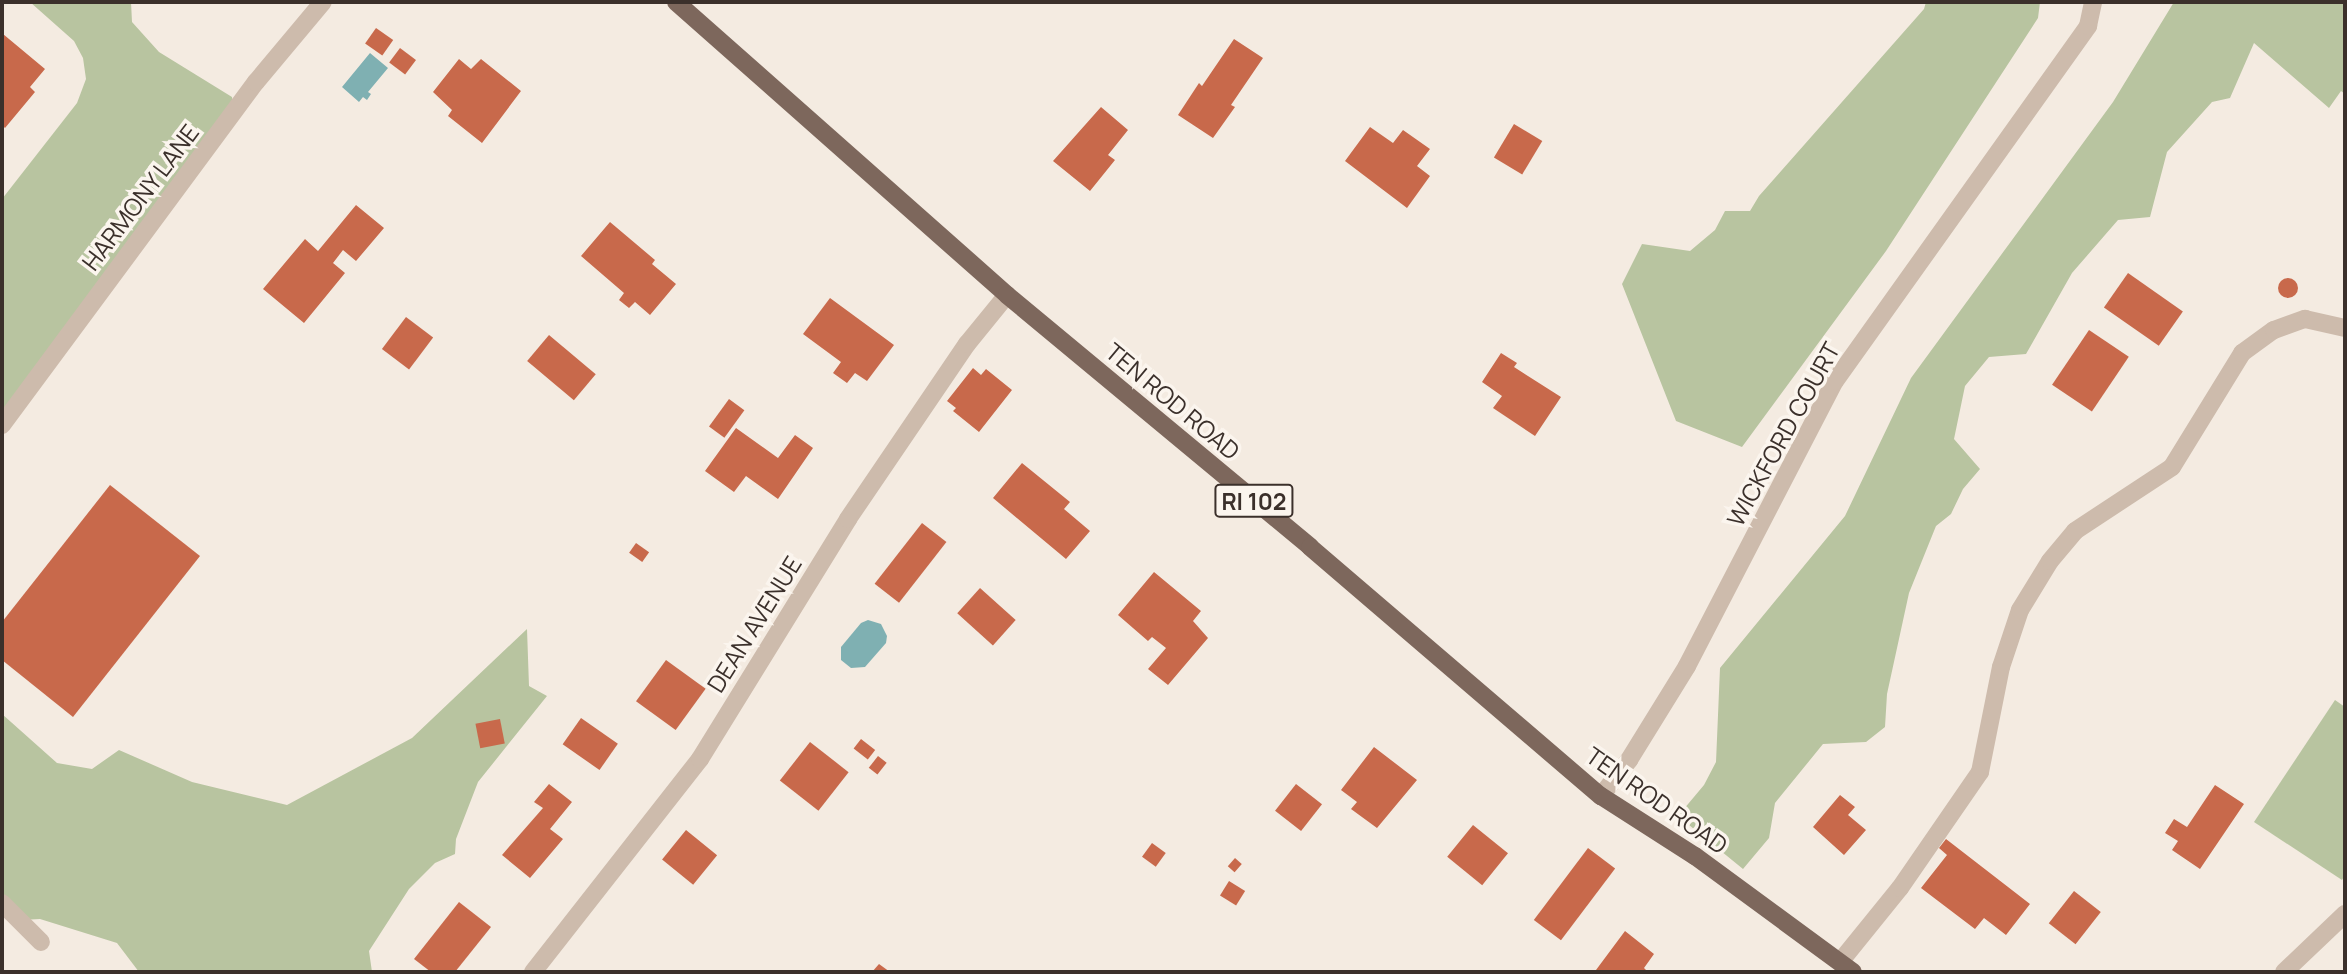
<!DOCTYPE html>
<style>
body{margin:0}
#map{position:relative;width:2347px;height:974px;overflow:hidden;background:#f4ebe1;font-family:Manrope,sans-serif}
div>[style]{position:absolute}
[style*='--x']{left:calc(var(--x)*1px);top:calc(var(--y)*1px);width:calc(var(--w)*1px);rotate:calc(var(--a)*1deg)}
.green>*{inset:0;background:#b8c4a0}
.water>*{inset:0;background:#7fb0b2}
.building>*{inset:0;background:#c8694b;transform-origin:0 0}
.round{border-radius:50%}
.service>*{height:18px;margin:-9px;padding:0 9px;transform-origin:9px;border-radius:9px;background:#cdbbac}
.minor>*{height:18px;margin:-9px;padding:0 9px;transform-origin:9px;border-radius:9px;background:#cdbbac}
.primary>*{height:18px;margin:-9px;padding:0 9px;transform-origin:9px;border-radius:9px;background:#7d675c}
span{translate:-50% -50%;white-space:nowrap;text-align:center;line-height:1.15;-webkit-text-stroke:7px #fbf5ee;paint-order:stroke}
.shield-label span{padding:2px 5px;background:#fbf5ee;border:2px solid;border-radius:5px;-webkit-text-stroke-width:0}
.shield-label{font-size:23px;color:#3b302b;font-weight:700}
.street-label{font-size:24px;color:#3b302b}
.frame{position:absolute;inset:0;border:4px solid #3b302b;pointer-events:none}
</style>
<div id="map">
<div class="green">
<div style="clip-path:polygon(30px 2px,131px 2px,132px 22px,159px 52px,232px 97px,233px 107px,2px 418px,2px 199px,77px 103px,86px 79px,83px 58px,74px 41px)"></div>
<div style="clip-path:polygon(1926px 2px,2040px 2px,2038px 18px,1886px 251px,1742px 447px,1676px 421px,1622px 284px,1642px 244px,1690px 251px,1715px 230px,1725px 211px,1750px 211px,1759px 196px,1924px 9px)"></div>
<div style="clip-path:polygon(2174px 2px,2345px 2px,2345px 94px,2341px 91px,2329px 108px,2254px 43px,2230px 98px,2212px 102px,2167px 152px,2150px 217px,2118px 220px,2072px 273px,2026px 354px,1989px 357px,1965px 386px,1954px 439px,1980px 469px,1963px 489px,1951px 514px,1936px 526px,1909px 593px,1887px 694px,1885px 727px,1866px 742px,1823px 744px,1775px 803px,1769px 838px,1743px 869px,1678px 816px,1704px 785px,1716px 762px,1720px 668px,1845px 516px,1911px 378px,2113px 102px)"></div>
<div style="clip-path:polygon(527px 629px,529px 686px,547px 696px,478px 782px,456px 839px,455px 854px,435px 863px,409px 889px,369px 951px,372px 972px,139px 972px,117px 943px,40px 919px,21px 920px,2px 903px,2px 714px,57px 763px,92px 769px,119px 750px,192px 782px,287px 805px,412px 738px)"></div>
<div style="clip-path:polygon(2335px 700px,2345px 707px,2345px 875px,2342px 880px,2254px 822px)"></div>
</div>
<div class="water">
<div style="clip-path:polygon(370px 53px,388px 68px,368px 92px,371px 94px,367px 100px,363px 97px,359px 102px,342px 87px)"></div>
<div style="clip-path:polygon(868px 620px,881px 624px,887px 636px,886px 643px,865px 667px,851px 668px,841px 660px,841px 647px,861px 623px)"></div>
</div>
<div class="building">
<div style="left:376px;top:28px;width:21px;height:19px;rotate:35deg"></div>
<div style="clip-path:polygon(3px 34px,45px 69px,30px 87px,35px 92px,5px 128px,2px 125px)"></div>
<div style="clip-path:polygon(1234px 39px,1263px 58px,1231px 105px,1235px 107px,1213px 138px,1178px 115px,1199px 83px,1202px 86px)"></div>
<div style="left:400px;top:48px;width:20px;height:18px;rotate:37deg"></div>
<div style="clip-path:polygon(459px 59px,471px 69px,481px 59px,521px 91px,482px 143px,448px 116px,452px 110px,433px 92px)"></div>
<div style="clip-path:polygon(1101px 107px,1128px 130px,1108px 155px,1115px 160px,1090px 191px,1053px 161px)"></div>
<div style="left:1514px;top:124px;width:33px;height:39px;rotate:31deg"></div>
<div style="clip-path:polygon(1370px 127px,1393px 143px,1403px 130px,1430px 149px,1417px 166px,1430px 176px,1407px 208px,1345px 161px)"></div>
<div style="clip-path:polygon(356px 205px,384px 228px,356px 261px,343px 250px,333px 263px,345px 273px,304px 323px,263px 289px,305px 239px,318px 251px)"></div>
<div style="clip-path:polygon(610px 222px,655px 260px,652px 264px,676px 284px,650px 315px,635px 302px,629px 308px,619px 300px,624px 293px,581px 256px)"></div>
<div style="left:2128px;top:273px;width:67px;height:42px;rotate:35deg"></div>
<div class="round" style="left:2278px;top:278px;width:20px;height:20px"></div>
<div style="clip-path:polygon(830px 298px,894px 345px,867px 381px,855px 373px,847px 383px,833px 373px,841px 362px,803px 334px)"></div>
<div style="left:406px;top:317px;width:34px;height:40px;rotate:37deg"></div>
<div style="left:2089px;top:330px;width:48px;height:66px;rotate:34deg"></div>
<div style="left:549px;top:335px;width:61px;height:34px;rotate:40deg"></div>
<div style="clip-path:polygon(1501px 353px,1517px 363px,1514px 367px,1561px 397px,1535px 436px,1493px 408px,1502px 396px,1482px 382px)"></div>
<div style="clip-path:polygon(973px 368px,981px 375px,986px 369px,1012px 390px,979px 432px,953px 411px,956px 408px,947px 401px)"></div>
<div style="left:729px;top:399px;width:19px;height:34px;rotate:36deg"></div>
<div style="clip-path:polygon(736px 428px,778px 458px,795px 435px,813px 448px,778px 499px,746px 476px,734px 492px,705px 471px)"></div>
<div style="clip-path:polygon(1022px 463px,1070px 502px,1064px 509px,1090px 531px,1066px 559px,993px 498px)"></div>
<div style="clip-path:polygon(110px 485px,200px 556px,73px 717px,2px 660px,2px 622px)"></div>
<div style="left:922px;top:523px;width:31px;height:77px;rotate:38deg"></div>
<div style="left:636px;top:543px;width:16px;height:12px;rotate:35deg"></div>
<div style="clip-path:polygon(1154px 572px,1201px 611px,1193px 621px,1208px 638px,1168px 685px,1148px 669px,1166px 648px,1152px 637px,1148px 641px,1118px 615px)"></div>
<div style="left:980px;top:588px;width:48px;height:34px;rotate:42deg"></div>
<div style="left:666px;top:660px;width:49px;height:51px;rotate:36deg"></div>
<div style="left:581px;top:718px;width:45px;height:32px;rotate:35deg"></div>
<div style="left:500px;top:719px;width:25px;height:25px;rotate:79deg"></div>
<div style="left:861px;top:739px;width:18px;height:12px;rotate:38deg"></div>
<div style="left:810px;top:742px;width:49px;height:49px;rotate:38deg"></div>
<div style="clip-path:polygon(1374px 747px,1417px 780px,1377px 828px,1351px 809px,1357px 802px,1341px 790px)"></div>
<div style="left:878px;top:756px;width:11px;height:15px;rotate:38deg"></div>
<div style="clip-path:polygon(549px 784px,572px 802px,550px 829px,563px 839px,530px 878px,502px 855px,543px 808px,534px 802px)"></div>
<div style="left:1296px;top:784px;width:33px;height:34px;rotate:38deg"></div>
<div style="clip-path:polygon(2215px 785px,2244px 804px,2200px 869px,2172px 850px,2178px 841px,2165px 833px,2174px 819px,2187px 827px)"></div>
<div style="clip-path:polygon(1840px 795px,1855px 807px,1848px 815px,1866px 830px,1844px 855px,1813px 827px)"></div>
<div style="left:1473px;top:825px;width:45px;height:41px;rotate:39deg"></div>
<div style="left:686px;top:830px;width:40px;height:38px;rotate:39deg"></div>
<div style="clip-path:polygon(1946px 839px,2030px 904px,2006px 935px,1984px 918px,1975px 929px,1921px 888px,1947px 855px,1939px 848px)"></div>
<div style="left:1152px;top:843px;width:17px;height:17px;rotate:36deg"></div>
<div style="left:1588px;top:848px;width:34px;height:90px;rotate:37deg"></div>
<div style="left:1235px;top:858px;width:9px;height:11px;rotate:41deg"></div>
<div style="left:1229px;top:881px;width:19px;height:17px;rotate:32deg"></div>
<div style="left:2074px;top:891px;width:34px;height:41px;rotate:38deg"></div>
<div style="clip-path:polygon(459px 902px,491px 927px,455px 972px,431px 972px,414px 959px)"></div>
<div style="clip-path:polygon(1625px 931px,1654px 954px,1644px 968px,1646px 970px,1644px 972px,1599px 972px,1596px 970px)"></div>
<div style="clip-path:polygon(879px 964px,890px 972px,872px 972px)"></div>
</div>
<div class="service">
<div style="--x:2;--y:425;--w:427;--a:-53.5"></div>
<div style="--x:256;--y:82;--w:104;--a:-50.1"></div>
<div style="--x:2;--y:903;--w:55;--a:45"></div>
<div style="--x:1840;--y:962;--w:95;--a:-51"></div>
<div style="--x:1900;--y:888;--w:141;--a:-55.4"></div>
<div style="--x:1980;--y:772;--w:107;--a:-78.7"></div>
<div style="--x:2001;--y:667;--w:60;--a:-71.6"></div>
<div style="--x:2020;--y:610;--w:57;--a:-58.5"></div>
<div style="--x:2050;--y:561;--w:39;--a:-50"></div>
<div style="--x:2075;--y:531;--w:116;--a:-33.4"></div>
<div style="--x:2172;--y:467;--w:134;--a:-58.4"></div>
<div style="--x:2242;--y:353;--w:39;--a:-36"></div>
<div style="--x:2274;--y:330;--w:33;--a:-20"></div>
<div style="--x:2305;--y:319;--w:41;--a:12.7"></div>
<div style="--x:2284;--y:972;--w:84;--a:-43.6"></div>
</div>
<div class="minor">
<div style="--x:1601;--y:796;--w:46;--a:-52.1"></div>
<div style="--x:1629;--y:760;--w:110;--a:-58.3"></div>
<div style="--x:1687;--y:666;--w:321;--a:-62.6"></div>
<div style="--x:1835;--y:381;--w:436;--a:-54.5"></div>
<div style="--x:2088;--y:26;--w:25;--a:-78"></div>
<div style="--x:533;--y:972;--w:271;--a:-51.9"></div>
<div style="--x:700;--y:759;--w:282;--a:-58.3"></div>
<div style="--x:848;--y:519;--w:212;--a:-55.8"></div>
<div style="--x:967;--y:344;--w:63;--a:-50.8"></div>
</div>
<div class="primary">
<div style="--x:676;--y:2;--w:442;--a:41.5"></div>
<div style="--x:1007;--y:295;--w:394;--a:39.7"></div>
<div style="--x:1310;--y:547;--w:383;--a:40.6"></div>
<div style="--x:1601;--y:796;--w:112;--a:32.6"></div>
<div style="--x:1695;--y:856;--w:196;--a:36.3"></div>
</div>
<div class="shield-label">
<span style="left:1254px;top:501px">RI 102</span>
</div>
<div class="street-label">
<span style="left:140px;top:197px;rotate:-53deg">HARMONY LANE</span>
<span style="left:1173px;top:401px;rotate:40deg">TEN ROD ROAD</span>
<span style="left:1783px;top:434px;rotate:-61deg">WICKFORD COURT</span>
<span style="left:754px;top:624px;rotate:-58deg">DEAN AVENUE</span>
<span style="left:1657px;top:800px;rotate:35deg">TEN ROD ROAD</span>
</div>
<div class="frame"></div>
</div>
